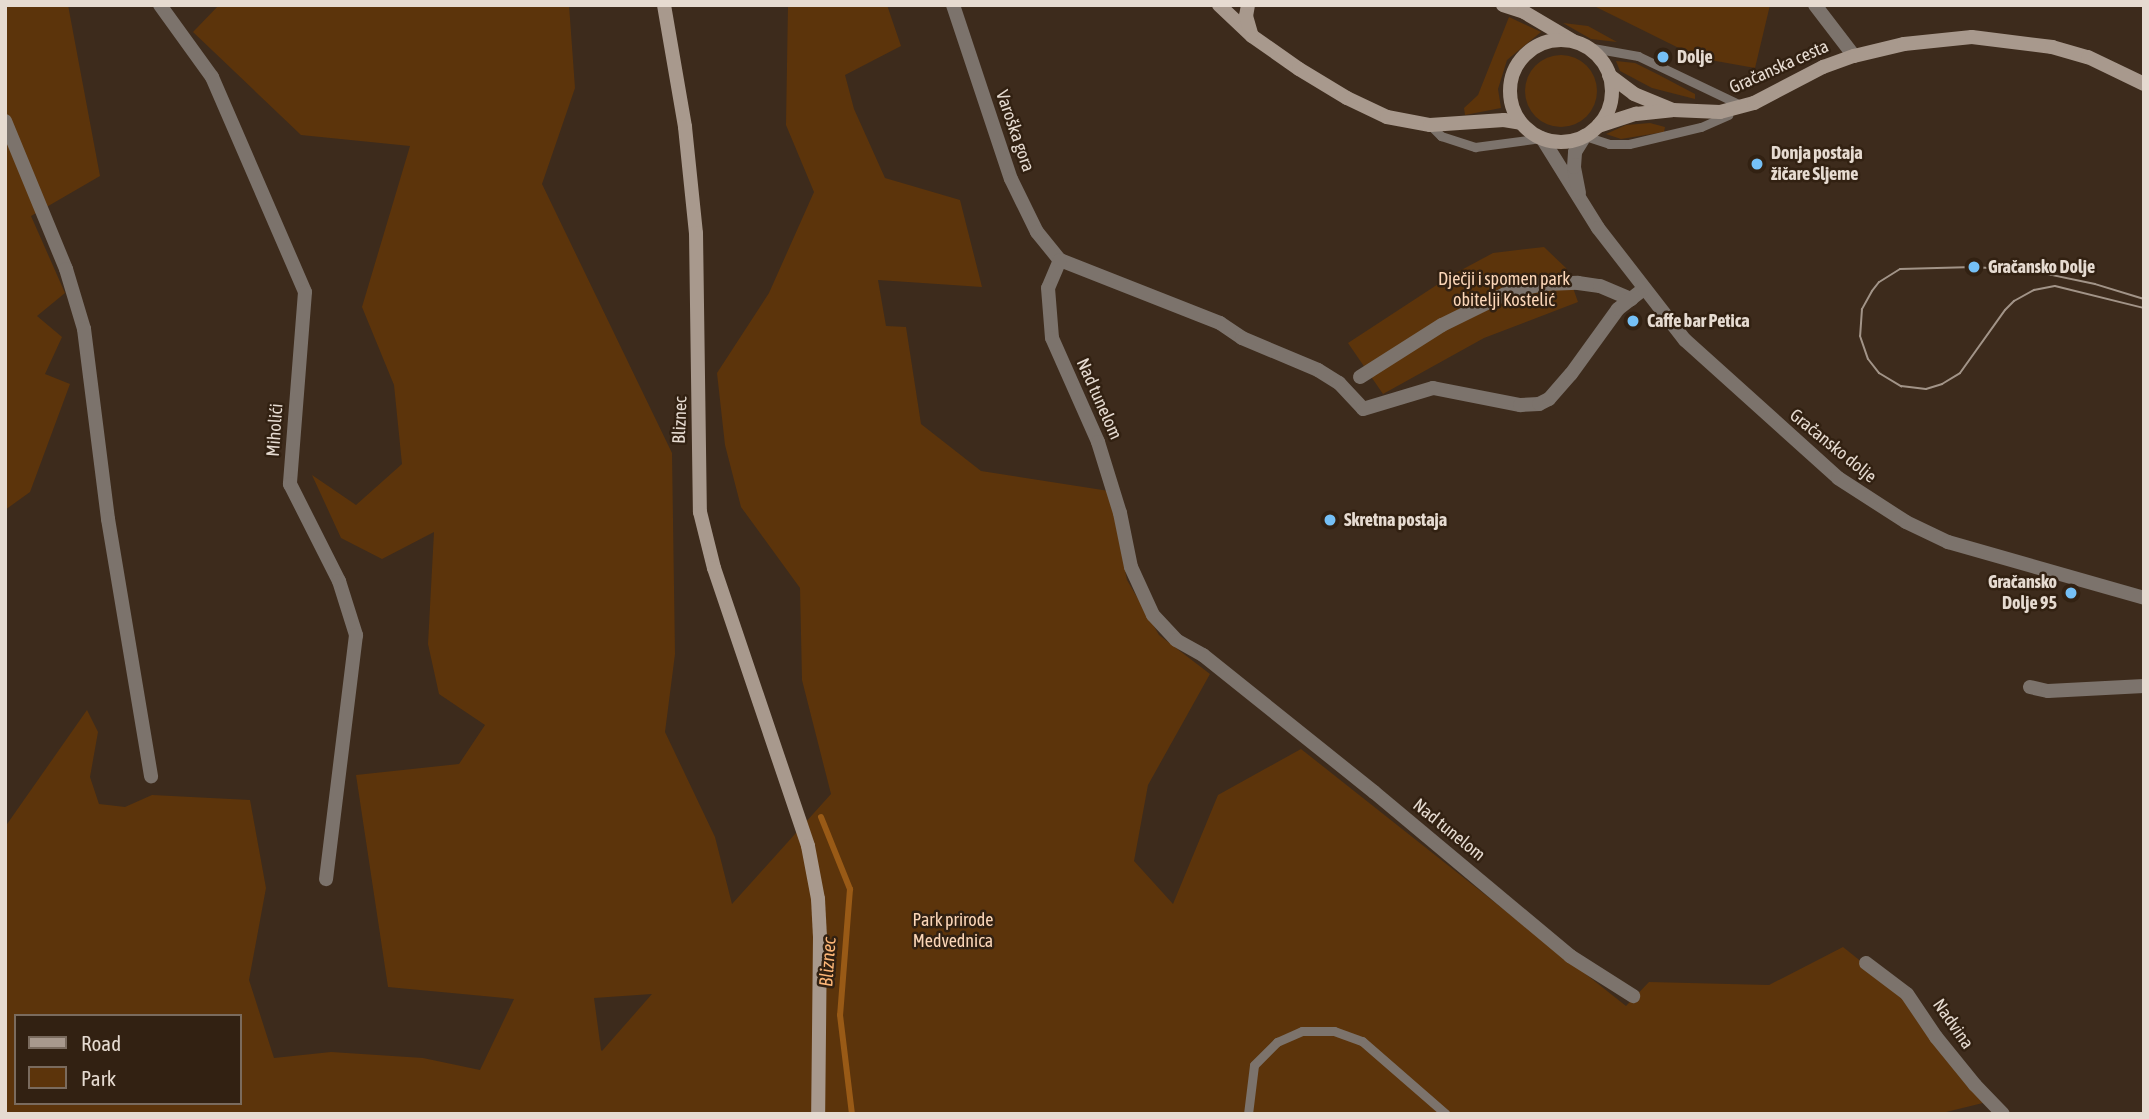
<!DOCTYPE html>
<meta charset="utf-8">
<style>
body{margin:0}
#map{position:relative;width:2149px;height:1119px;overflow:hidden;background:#3d2b1c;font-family:"Asap Condensed",sans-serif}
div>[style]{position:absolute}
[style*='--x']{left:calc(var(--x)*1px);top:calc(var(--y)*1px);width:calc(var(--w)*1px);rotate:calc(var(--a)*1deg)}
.green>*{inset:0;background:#5c340b}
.round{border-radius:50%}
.stream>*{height:6px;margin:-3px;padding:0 3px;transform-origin:3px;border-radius:3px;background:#995a16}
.service>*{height:9px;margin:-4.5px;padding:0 4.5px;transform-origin:4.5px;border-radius:4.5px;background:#7c736c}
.pedestrian>*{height:14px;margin:-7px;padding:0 7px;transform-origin:7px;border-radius:7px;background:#7c736c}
.minor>*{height:14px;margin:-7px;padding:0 7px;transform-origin:7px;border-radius:7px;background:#7c736c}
.tertiary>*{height:14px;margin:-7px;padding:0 7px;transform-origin:7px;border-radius:7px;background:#7c736c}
.secondary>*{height:14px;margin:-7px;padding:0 7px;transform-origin:7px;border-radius:7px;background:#a8998d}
.secondary>.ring{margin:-7px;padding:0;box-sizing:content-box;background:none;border:14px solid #a8998d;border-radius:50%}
.tram>*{height:2px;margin:-1px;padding:0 1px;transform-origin:1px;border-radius:1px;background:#a29488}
.dots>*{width:19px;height:19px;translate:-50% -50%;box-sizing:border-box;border:4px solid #322112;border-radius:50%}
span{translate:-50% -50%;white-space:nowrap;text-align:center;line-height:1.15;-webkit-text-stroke:5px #322112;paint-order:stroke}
.poi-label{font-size:18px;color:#e6dbd1;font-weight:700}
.left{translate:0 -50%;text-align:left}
.right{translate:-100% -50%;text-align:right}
.street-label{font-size:18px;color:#e6dbd1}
.park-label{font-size:18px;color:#fbd6b8}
.water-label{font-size:19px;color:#fdb677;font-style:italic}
.frame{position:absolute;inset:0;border:7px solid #e6dbd1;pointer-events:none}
.legend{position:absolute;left:14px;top:1014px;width:228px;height:91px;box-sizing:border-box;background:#322112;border:2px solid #7a6b5e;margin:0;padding:9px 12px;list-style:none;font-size:21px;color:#e6dbd1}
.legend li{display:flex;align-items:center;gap:14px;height:35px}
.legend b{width:35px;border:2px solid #7a6b5e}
</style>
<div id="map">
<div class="green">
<div style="clip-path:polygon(5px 5px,68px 5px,100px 176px,31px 216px,65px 293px,37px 316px,62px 337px,45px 374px,70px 384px,30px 492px,5px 510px)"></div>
<div style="clip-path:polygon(evenodd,219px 5px,569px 5px,575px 88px,542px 184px,672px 453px,675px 654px,665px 732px,715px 837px,732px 904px,831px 794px,802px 680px,800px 588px,741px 507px,725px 445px,717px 373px,769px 293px,814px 192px,786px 125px,788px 5px,887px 5px,901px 46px,845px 75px,854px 109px,885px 178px,960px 200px,982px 287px,878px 280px,886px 326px,906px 327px,921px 424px,981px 471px,1109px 491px,1127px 580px,1159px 635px,1210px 674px,1148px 785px,1134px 861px,1173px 904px,1218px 795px,1301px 749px,1626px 1006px,1649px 982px,1769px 985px,1843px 947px,1908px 999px,1995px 1100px,1938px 1114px,5px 1114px,5px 827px,87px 710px,98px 732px,90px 777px,99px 804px,125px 807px,152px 795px,250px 800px,266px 888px,249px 980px,274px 1058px,331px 1052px,423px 1058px,480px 1070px,514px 999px,388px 987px,356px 775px,459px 764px,485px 725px,439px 694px,428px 644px,434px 532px,382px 559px,341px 538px,312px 475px,356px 505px,402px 464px,394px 385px,362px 307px,410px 146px,301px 135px,193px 32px,219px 5px,652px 994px,602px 1051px,601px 1050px,594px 998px,652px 994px,219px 5px,16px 1016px,240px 1016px,240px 1103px,16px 1103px,16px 1016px)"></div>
<div style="clip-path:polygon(1592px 5px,1770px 5px,1755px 68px,1699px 58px)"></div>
<div style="clip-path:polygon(1509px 17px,1541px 32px,1507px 60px,1498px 89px,1501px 108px,1465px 115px,1464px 108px,1478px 95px)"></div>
<div style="clip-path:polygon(1563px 23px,1588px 26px,1617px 42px,1591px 39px)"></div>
<div class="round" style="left:1525px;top:55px;width:72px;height:72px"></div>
<div style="clip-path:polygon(1616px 61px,1635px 63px,1659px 75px,1695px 94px,1695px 99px,1652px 88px,1620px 71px)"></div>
<div style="clip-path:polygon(1650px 123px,1665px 127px,1664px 132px,1621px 139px,1606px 134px,1626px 125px)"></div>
<div style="clip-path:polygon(1544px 247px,1566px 268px,1578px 302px,1484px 338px,1383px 394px,1348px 343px,1452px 275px,1493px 253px)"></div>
</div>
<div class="stream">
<div style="--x:821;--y:817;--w:78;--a:68.1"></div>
<div style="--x:850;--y:889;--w:126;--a:94.5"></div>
<div style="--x:840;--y:1015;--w:100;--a:83.1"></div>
</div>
<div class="service">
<div style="--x:1587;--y:47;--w:52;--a:10"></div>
<div style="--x:1638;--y:56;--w:116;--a:25.5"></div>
<div style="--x:1430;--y:125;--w:16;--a:45"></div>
<div style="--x:1441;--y:136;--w:36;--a:18"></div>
<div style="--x:1475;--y:147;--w:68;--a:-7.7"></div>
<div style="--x:1585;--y:136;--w:25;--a:18"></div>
<div style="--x:1609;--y:144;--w:20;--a:0"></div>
<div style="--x:1629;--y:144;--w:74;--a:-13.3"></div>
<div style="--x:1701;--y:127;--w:30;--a:-24"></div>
<div style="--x:1248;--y:1114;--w:49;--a:-83"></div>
<div style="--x:1254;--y:1065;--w:33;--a:-45"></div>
<div style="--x:1277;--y:1042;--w:27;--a:-24"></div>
<div style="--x:1302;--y:1031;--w:32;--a:0"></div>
<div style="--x:1334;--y:1031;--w:30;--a:20"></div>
<div style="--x:1362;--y:1041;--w:111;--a:41"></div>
</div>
<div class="pedestrian">
<div style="--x:1360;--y:377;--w:97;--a:-32.4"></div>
<div style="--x:1442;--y:325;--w:77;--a:-26.2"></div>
<div style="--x:1511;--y:291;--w:35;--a:-12"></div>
<div style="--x:1545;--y:284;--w:33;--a:-2"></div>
<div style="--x:1578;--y:283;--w:22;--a:8"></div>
<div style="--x:1600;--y:286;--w:34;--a:23"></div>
</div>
<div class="minor">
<div style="--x:160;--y:5;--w:89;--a:54.2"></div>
<div style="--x:212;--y:77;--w:234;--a:66.6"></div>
<div style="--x:305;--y:292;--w:193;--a:94.5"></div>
<div style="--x:290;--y:484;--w:109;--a:63.2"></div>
<div style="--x:339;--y:581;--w:57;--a:72.5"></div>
<div style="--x:356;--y:635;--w:246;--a:97"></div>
<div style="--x:953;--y:5;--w:183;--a:71.6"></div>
<div style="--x:1011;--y:179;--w:59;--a:63.9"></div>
<div style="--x:1037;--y:232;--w:36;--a:51"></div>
<div style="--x:1060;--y:260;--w:172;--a:21.5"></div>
<div style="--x:1220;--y:323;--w:27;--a:34"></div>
<div style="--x:1242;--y:338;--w:82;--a:22.8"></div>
<div style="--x:1318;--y:370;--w:25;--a:32"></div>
<div style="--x:1339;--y:383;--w:35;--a:47"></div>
<div style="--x:1363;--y:409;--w:73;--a:-16.7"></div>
<div style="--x:1433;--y:388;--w:89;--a:11.1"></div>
<div style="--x:1520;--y:405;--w:19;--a:-3"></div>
<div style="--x:1539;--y:404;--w:11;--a:-27"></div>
<div style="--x:1549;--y:399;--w:33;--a:-49"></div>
<div style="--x:1571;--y:374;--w:80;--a:-54.1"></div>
<div style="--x:1618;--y:309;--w:33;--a:-38"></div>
<div style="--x:1815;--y:5;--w:64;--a:52.6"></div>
<div style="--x:5;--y:121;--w:160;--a:67.6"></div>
<div style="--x:66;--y:269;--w:63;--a:73.3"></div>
<div style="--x:84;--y:329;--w:192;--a:82.8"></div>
<div style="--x:108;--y:519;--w:261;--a:80.5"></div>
<div style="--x:1060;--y:260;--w:30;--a:113"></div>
<div style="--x:1048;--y:288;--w:50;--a:85.4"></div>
<div style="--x:1052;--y:338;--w:114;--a:66.1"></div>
<div style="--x:1098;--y:442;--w:74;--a:72.8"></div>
<div style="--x:1120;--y:513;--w:55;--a:78.5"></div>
<div style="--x:1131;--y:567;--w:53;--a:65.4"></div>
<div style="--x:1153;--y:615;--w:34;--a:47"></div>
<div style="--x:1176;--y:640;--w:31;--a:29"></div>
<div style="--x:1203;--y:655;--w:219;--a:38.7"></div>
<div style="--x:1374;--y:792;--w:256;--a:39.9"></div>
<div style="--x:1570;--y:956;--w:75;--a:32.4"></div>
<div style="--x:2030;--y:687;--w:18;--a:13"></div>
<div style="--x:2048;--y:691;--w:96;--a:-3"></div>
<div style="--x:1866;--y:963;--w:51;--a:37.1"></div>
<div style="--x:1907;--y:994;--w:52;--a:56"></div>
<div style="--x:1936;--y:1037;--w:62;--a:50.9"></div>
<div style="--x:1975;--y:1085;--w:40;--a:46"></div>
</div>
<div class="tertiary">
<div style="--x:1542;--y:138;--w:106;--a:58.1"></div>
<div style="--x:1598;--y:228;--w:142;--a:52.2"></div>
<div style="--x:1685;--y:340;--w:206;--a:42"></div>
<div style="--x:1838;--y:478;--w:81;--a:32.9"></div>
<div style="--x:1906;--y:522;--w:47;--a:25.5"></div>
<div style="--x:1948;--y:542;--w:204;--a:15.9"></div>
<div style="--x:1579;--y:193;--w:26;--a:-101"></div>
<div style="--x:1574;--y:167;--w:15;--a:-86"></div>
<div style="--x:1575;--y:152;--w:19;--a:-58"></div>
</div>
<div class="secondary">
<div style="--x:664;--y:5;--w:124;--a:80.2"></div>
<div style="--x:685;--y:127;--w:107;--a:84.1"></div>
<div style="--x:696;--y:233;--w:279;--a:89.2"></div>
<div style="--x:700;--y:512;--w:58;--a:76"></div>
<div style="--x:714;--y:568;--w:293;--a:71.3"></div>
<div style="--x:808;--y:846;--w:54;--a:79.3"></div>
<div style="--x:818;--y:899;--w:38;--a:87"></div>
<div style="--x:820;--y:937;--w:177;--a:90.6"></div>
<div style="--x:1219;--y:5;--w:45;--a:43.2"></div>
<div style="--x:1252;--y:36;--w:57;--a:35.1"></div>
<div style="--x:1299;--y:69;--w:56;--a:31.1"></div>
<div style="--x:1347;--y:98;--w:44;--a:25.4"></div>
<div style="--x:1387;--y:117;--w:44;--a:10.5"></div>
<div style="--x:1430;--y:125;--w:74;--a:-3.9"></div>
<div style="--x:1504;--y:120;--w:17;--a:10"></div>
<div style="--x:1248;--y:5;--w:11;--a:100"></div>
<div style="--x:1246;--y:16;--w:19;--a:74"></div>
<div style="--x:1503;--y:5;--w:22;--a:18"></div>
<div style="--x:1524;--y:12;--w:57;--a:30.6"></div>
<div class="ring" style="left:1510px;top:40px;width:88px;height:88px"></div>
<div style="--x:1609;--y:75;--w:31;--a:37"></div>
<div style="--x:1634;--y:94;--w:42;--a:22.3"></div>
<div style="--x:1673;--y:110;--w:47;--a:2.4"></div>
<div style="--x:1720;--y:112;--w:35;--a:-15"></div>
<div style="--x:1754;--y:103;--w:78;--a:-27.6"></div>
<div style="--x:1823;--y:67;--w:33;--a:-20"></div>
<div style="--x:1854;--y:56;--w:51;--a:-13.5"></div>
<div style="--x:1904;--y:44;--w:68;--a:-5.9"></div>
<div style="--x:1972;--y:37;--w:81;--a:7.1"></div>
<div style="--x:2052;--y:47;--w:37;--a:16"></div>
<div style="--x:2088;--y:57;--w:62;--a:25.7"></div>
<div style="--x:1598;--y:126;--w:40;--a:-18"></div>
<div style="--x:1636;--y:114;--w:36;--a:-6"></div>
</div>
<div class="tram">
<div style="--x:2144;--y:299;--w:51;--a:-163"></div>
<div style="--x:2095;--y:284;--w:63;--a:-168.2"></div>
<div style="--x:2033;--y:271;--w:59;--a:-176.1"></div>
<div style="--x:1974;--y:267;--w:74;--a:178.5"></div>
<div style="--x:1900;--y:269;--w:25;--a:148"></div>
<div style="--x:1879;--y:282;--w:11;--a:128"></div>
<div style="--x:1872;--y:291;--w:21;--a:119"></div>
<div style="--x:1862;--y:309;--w:27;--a:94"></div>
<div style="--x:1860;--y:336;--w:24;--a:71"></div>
<div style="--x:1868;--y:359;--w:18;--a:52"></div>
<div style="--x:1879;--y:373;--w:26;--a:31"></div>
<div style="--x:1901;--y:386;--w:25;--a:7"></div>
<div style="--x:1926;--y:389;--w:17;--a:-17"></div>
<div style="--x:1942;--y:384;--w:21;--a:-31"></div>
<div style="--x:1960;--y:373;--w:77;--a:-54.5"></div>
<div style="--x:2005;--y:310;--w:13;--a:-45"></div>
<div style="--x:2014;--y:301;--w:23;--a:-29"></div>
<div style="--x:2034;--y:290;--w:21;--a:-11"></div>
<div style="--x:2055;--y:286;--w:92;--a:13.9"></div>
</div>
<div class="dots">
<div style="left:1663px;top:57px;background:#75c0f6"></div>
<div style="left:1757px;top:164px;background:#75c0f6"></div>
<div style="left:1974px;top:267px;background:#75c0f6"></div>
<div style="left:1633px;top:321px;background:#75c0f6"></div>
<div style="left:1330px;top:520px;background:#75c0f6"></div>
<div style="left:2071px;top:593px;background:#75c0f6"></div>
</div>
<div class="poi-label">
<span class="left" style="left:1677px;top:57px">Dolje</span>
<span class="left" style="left:1771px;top:164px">Donja postaja<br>žičare Sljeme</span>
<span class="left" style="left:1988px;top:267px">Gračansko Dolje</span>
<span class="left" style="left:1647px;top:321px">Caffe bar Petica</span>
<span class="left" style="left:1344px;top:520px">Skretna postaja</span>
<span class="right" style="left:2057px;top:593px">Gračansko<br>Dolje 95</span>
</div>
<div class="street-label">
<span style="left:1779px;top:67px;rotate:-24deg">Gračanska cesta</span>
<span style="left:1015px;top:131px;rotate:71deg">Varoška gora</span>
<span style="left:1099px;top:399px;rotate:66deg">Nad tunelom</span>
<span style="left:680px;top:420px;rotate:-88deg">Bliznec</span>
<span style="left:275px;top:430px;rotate:-86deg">Miholići</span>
<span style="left:1833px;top:446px;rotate:39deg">Gračansko dolje</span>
<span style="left:1449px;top:830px;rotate:39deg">Nad tunelom</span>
<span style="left:1953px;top:1024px;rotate:55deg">Nadvina</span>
</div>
<div class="park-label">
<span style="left:1504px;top:290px">Dječji i spomen park<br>obitelji Kostelić</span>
<span style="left:953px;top:931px">Park prirode<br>Medvednica</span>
</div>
<div class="water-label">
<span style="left:828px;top:962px;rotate:-86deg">Bliznec</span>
</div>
<div class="frame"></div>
<ul class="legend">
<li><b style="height:9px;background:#a8998d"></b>Road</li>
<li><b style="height:19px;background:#5c340b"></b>Park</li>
</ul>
</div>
